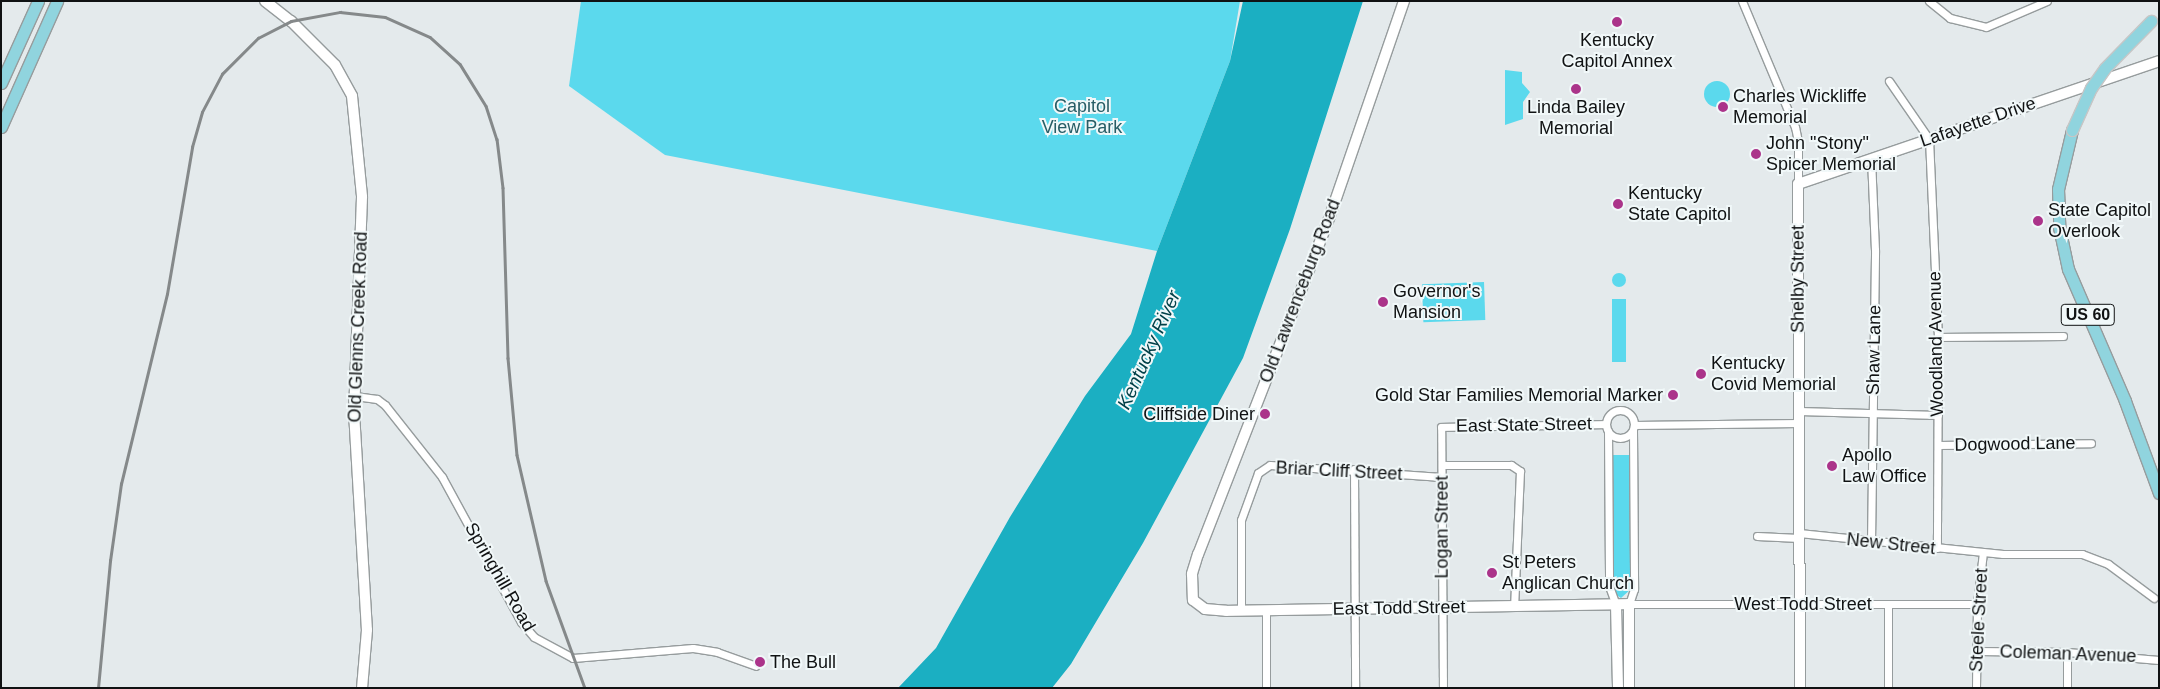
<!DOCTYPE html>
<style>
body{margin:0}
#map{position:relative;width:2160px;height:689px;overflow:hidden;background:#e4eaec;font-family:Arial,sans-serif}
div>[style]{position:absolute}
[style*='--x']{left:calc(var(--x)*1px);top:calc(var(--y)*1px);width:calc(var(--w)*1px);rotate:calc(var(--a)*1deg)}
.green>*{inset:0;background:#5bd9ed;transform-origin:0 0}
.round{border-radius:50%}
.water>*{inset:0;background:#1bafc2}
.roads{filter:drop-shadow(1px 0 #969c9d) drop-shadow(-1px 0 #969c9d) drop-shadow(0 1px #969c9d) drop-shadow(0 -1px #969c9d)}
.street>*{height:7px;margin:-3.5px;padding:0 3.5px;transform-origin:3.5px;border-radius:3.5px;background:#fff}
.street>.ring{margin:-3.5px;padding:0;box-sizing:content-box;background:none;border:7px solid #fff;border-radius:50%}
.secondary>*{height:10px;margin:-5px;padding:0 5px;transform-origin:5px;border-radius:5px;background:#fff}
.primary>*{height:11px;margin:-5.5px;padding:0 5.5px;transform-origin:5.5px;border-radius:5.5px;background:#90d4de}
.rail>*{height:2.5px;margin:-1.25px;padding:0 1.25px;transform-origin:1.25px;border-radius:1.25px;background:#85898a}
.bridges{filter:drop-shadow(1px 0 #c6c6c6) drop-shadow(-1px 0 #c6c6c6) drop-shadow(0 1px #c6c6c6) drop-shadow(0 -1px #c6c6c6)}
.primary-bridge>*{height:11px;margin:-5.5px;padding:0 5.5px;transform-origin:5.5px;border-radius:5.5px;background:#90d4de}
.dots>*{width:14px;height:14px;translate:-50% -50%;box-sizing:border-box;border:2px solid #f1f8f9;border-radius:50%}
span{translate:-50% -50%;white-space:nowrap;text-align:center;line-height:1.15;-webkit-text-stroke:4px #f1f8f9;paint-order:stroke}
.shield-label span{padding:1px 4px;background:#f1f8f9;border:1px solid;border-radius:4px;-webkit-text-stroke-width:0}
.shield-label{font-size:16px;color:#101213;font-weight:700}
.poi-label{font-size:18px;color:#101213}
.left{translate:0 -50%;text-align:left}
.right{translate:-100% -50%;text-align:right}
.park-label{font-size:18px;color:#275d66}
.street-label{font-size:18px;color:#101213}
.water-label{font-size:19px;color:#014048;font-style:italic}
.frame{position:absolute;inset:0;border:2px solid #101213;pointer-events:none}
</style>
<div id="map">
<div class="green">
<div style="clip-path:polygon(581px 1px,1240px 1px,1230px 61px,1157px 251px,665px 155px,569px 86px)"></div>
<div style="clip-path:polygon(1505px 70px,1522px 72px,1522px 83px,1530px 92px,1523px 102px,1523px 119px,1505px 125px)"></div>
<div class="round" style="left:1704px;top:81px;width:26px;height:26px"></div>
<div class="round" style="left:1612px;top:273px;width:14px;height:14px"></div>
<div style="left:1484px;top:282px;width:38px;height:62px;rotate:88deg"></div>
<div style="left:1626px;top:299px;width:63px;height:14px;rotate:90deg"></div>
<div style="clip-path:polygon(1611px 455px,1630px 455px,1631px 589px,1621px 598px,1612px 592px)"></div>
</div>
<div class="water">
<div style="clip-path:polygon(1243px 1px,1363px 1px,1290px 229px,1243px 358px,1143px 543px,1071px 664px,1052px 688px,898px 688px,936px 648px,1010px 517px,1085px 396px,1131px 334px,1157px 251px,1230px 61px)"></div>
</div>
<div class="roads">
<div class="street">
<div style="--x:1742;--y:1;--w:137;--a:67.2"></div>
<div style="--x:1795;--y:127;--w:14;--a:78"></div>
<div style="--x:1798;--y:141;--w:43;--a:90"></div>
<div style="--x:1929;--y:1;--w:27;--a:39"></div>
<div style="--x:1950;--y:18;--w:37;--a:14"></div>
<div style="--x:1986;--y:27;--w:66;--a:-23.1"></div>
<div style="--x:1889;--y:81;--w:70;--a:55.4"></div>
<div style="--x:1929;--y:139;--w:198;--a:87.4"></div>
<div style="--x:1938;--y:337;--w:211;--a:90.3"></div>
<div style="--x:1938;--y:337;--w:125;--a:-0.5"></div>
<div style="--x:355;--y:396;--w:22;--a:8"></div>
<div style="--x:377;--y:399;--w:10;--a:37"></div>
<div style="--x:385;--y:405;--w:92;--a:51.6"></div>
<div style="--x:442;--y:477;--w:165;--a:61.4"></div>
<div style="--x:521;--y:622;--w:20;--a:49"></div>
<div style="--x:534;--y:637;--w:44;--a:28.3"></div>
<div style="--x:573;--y:658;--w:120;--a:-4.8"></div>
<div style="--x:693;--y:648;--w:24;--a:9"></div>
<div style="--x:717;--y:652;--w:41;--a:19.7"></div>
<div class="ring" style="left:1606px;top:410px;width:21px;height:21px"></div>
<div style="--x:1799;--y:411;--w:139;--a:1.6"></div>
<div style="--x:1634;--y:425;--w:165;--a:-0.7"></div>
<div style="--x:1633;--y:430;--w:159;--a:89.6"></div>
<div style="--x:1634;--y:589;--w:16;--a:108"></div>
<div style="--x:1629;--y:604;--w:348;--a:0"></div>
<div style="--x:1608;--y:431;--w:155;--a:89.6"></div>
<div style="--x:1609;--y:586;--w:20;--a:70"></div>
<div style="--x:1938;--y:445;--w:153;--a:-0.7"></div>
<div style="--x:1442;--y:465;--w:69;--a:0"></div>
<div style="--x:1511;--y:465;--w:11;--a:34"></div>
<div style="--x:1520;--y:471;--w:135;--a:92.5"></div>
<div style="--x:1354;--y:469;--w:219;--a:89.7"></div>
<div style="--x:1799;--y:533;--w:205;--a:5.9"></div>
<div style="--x:2003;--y:554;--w:79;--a:0"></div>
<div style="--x:2082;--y:554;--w:28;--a:21"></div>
<div style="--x:2108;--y:564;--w:57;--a:36.5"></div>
<div style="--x:1757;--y:536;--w:42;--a:2.7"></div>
<div style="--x:1871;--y:542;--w:292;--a:-89.2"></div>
<div style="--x:1875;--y:250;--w:92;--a:-92.5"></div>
<div style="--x:1241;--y:610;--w:90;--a:-90"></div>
<div style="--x:1241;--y:520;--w:50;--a:-70.1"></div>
<div style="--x:1258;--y:473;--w:14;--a:-34"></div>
<div style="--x:1270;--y:465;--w:172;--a:4"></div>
<div style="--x:1266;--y:610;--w:78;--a:90"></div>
<div style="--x:1977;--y:651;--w:90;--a:0.6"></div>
<div style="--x:2067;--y:652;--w:92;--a:5"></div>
<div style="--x:1443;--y:688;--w:261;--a:-90.4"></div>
<div style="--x:1441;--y:427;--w:165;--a:-1"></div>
<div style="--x:1888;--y:688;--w:84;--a:-90"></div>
<div style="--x:1976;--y:688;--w:84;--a:-89.3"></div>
<div style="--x:1977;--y:604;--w:52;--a:-83.4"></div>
<div style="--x:2067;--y:688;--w:36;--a:-90"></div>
</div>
<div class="secondary">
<div style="--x:265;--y:1;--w:33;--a:38"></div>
<div style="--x:291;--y:21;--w:62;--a:45"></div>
<div style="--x:335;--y:65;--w:35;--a:61"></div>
<div style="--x:352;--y:96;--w:101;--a:84.3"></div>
<div style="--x:362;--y:197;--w:215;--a:92.1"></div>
<div style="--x:354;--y:412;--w:218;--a:86.6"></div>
<div style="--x:367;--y:630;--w:58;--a:94.9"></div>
<div style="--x:1404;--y:1;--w:227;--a:109"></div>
<div style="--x:1330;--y:216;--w:363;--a:111.3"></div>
<div style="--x:1198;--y:554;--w:21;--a:107"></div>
<div style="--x:1192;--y:574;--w:26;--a:88"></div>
<div style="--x:1193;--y:600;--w:15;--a:37"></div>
<div style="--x:1205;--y:609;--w:21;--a:5"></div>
<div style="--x:1226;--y:611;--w:403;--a:-1"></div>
<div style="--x:1629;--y:604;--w:84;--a:90"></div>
<div style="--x:1616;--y:605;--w:83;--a:88.6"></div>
<div style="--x:1800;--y:688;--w:504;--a:-90.23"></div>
<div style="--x:1798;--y:184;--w:381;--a:-18.8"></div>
</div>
<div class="primary">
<div style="--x:1;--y:83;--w:90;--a:-65.7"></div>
<div style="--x:1;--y:127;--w:138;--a:-66"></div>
<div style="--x:2072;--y:130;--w:61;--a:103.3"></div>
<div style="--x:2058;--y:189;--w:38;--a:88"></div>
<div style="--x:2059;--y:227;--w:43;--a:77.9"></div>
<div style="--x:2068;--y:269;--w:144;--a:66.6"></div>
<div style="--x:2125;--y:401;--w:98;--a:69.7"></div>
</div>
</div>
<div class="rail">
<div style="--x:98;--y:688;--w:128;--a:-84.6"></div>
<div style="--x:110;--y:561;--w:78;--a:-81.9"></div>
<div style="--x:121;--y:484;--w:195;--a:-76.4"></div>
<div style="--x:167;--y:294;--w:149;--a:-80.3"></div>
<div style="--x:192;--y:147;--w:36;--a:-74"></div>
<div style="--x:202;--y:112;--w:43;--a:-62.2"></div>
<div style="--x:222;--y:74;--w:51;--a:-45"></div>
<div style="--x:258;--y:38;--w:37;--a:-27"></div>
<div style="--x:291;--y:21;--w:50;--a:-10.4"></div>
<div style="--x:340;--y:12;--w:45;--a:6.3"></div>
<div style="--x:385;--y:17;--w:49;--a:24"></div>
<div style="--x:430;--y:37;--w:40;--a:42"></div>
<div style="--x:460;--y:64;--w:49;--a:58.2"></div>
<div style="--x:486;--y:106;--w:35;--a:72"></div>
<div style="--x:497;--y:139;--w:49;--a:83"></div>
<div style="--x:503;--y:188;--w:170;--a:88.3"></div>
<div style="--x:508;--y:358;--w:97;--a:84.7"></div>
<div style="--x:517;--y:455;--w:129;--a:77"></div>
<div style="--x:546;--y:581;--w:114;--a:70"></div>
</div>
<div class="bridges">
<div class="primary-bridge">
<div style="--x:2072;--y:130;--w:46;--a:-65.7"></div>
<div style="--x:2091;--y:88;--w:24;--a:-55"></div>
<div style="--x:2105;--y:68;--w:66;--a:-45.6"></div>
</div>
</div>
<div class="dots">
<div style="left:1617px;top:22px;background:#ab348a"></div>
<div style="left:1576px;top:89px;background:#ab348a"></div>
<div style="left:1723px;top:107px;background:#ab348a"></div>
<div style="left:1756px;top:154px;background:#ab348a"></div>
<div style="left:1618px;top:204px;background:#ab348a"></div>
<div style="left:2038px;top:221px;background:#ab348a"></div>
<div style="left:1383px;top:302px;background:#ab348a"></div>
<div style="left:1701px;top:374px;background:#ab348a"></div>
<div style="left:1673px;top:395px;background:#ab348a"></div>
<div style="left:1265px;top:414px;background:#ab348a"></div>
<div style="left:1832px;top:466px;background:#ab348a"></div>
<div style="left:1492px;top:573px;background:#ab348a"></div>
<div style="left:760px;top:662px;background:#ab348a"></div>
</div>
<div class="shield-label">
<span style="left:2088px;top:315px">US 60</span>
</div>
<div class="poi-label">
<span style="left:1617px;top:51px">Kentucky<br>Capitol Annex</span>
<span class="left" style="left:1733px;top:107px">Charles Wickliffe<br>Memorial</span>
<span style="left:1576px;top:118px">Linda Bailey<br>Memorial</span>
<span class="left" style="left:1766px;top:154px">John "Stony"<br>Spicer Memorial</span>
<span class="left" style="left:1628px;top:204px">Kentucky<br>State Capitol</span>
<span class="left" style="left:2048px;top:221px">State Capitol<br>Overlook</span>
<span class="left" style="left:1393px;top:302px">Governor's<br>Mansion</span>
<span class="left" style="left:1711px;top:374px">Kentucky<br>Covid Memorial</span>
<span class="right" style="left:1663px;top:395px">Gold Star Families Memorial Marker</span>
<span class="right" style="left:1255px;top:414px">Cliffside Diner</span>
<span class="left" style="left:1842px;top:466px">Apollo<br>Law Office</span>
<span class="left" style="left:1502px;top:573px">St Peters<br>Anglican Church</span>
<span class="left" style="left:770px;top:662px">The Bull</span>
</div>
<div class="park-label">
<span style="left:1082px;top:117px">Capitol<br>View Park</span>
</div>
<div class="street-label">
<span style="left:1978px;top:122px;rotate:-19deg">Lafayette Drive</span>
<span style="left:1798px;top:279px;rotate:-90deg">Shelby Street</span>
<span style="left:1300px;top:291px;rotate:-69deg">Old Lawrenceburg Road</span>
<span style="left:358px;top:327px;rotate:-88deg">Old Glenns Creek Road</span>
<span style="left:1936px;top:344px;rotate:-91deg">Woodland Avenue</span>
<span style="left:1874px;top:350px;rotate:-89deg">Shaw Lane</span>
<span style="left:1524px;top:425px;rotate:-1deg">East State Street</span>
<span style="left:2015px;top:444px;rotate:-1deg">Dogwood Lane</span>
<span style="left:1339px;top:471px;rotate:3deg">Briar Cliff Street</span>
<span style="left:1442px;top:527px;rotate:-90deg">Logan Street</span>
<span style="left:1891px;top:544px;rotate:6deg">New Street</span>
<span style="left:500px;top:577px;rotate:60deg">Springhill Road</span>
<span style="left:1803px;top:604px">West Todd Street</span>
<span style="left:1399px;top:608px;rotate:-1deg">East Todd Street</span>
<span style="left:1979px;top:620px;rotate:-87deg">Steele Street</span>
<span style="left:2068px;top:654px;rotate:2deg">Coleman Avenue</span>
</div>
<div class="water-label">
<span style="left:1149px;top:350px;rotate:-66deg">Kentucky River</span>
</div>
<div class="frame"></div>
</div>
